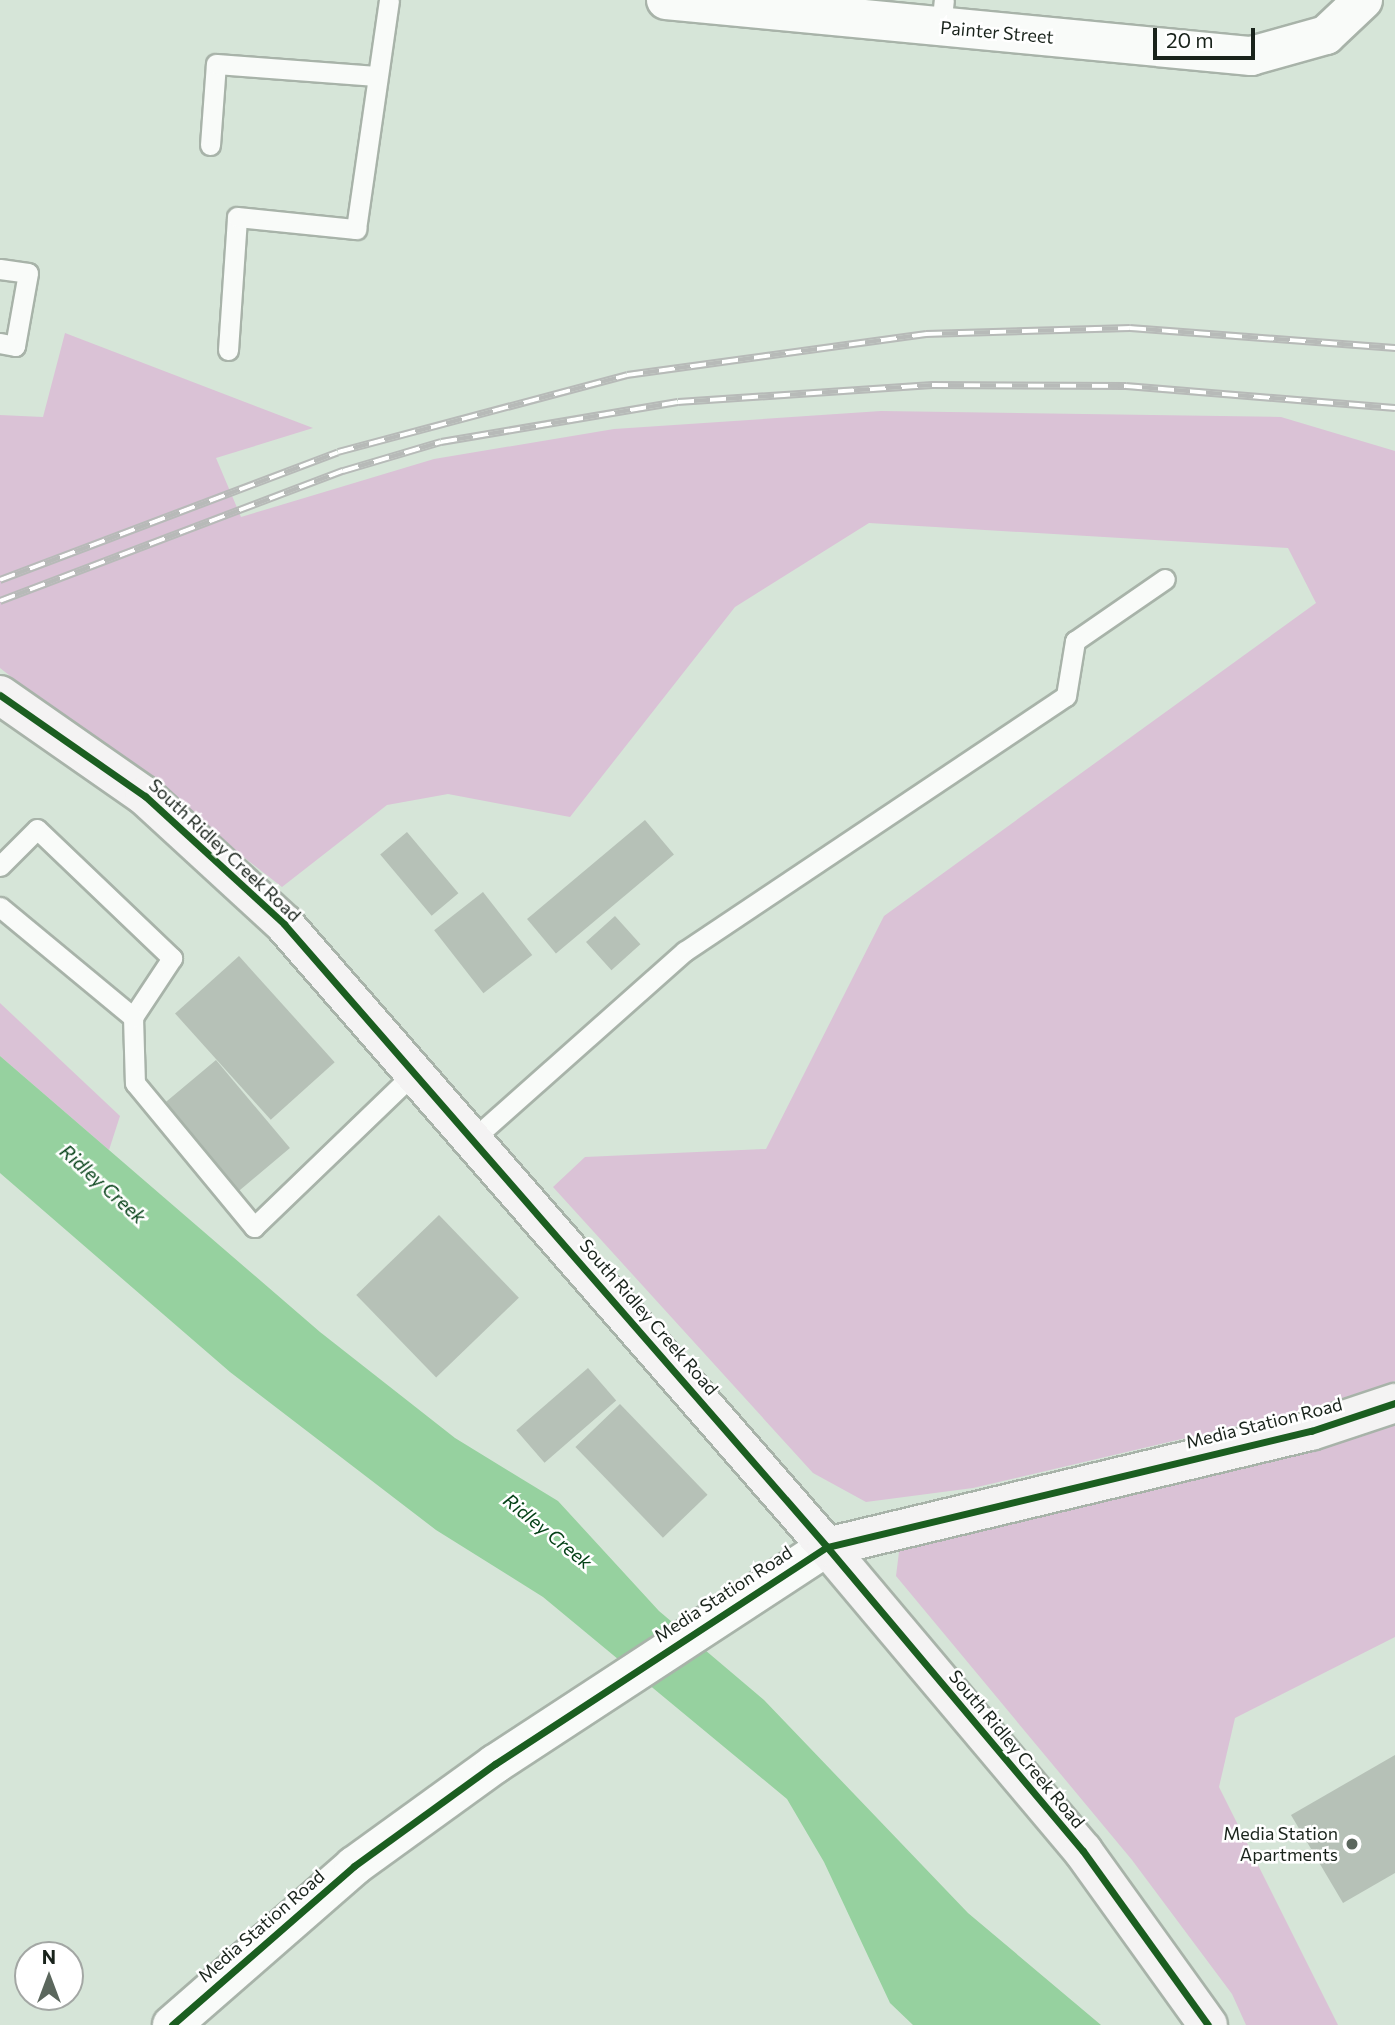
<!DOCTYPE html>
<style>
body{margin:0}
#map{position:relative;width:1395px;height:2025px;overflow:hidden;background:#d6e5d8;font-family:Commissioner,sans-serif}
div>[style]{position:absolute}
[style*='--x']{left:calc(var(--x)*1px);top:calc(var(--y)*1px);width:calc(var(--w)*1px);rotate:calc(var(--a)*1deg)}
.green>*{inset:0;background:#dac2d6}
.water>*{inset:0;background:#96d19f}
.building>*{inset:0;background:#b6c1b7;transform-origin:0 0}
.roads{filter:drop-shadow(2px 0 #a8b3a9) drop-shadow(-2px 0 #a8b3a9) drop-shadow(0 2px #a8b3a9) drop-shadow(0 -2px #a8b3a9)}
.lane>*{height:19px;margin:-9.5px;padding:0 9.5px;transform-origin:9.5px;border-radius:9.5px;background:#f9fbf9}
.street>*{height:38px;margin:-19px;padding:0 19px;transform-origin:19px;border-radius:19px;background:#f9fbf9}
.secondary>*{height:38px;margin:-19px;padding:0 19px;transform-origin:19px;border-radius:19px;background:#f4f3f3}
.rail>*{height:8px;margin-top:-4px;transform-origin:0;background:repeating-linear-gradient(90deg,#fff 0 16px,#b7bab8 0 32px);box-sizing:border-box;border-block:2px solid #b7bab8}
.cycleway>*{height:7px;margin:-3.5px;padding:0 3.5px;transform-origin:3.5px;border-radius:3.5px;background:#1b5e20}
.dots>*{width:19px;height:19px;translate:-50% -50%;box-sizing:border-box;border:4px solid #fff;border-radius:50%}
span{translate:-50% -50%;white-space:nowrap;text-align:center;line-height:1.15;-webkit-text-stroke:5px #fff;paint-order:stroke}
.street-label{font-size:18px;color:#19231b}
.poi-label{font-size:18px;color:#19231b}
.right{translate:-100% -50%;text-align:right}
.water-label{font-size:19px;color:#054117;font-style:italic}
.north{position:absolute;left:14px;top:1941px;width:70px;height:70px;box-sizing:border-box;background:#fff;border:2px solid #a3a7a4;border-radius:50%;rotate:0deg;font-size:19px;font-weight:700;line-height:28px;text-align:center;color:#19231b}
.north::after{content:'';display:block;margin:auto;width:24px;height:32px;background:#5b675d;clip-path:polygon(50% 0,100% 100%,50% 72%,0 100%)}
.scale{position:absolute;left:1153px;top:28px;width:102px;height:32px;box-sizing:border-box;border:4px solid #19231b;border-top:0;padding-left:9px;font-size:21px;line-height:24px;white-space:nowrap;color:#19231b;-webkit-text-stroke:5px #fff;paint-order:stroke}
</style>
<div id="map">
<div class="green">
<div style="clip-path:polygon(65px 333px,313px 428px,216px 458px,241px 517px,434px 459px,614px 429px,881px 411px,1281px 417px,1395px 451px,1395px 1381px,1309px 1409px,973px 1488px,866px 1502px,813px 1473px,553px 1187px,585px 1157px,766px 1149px,884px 916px,1316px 603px,1288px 548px,869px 523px,735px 607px,570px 817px,448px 794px,387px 805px,282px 887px,0 668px,0 415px,43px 417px)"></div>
<div style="clip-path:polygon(0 1003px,120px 1116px,109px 1150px,0 1056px)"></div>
<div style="clip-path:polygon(1395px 1421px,1395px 1637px,1235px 1718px,1219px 1787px,1338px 2025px,1246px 2025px,1232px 1994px,1132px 1860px,896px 1576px,900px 1544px,1160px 1489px)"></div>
</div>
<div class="water">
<div style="clip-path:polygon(0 1056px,320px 1332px,455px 1438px,558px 1501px,659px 1611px,764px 1700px,968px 1913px,1101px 2025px,913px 2025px,890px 2003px,824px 1862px,787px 1799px,543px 1597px,436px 1530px,230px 1372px,0 1173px)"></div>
</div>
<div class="building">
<div style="left:645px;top:820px;width:45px;height:154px;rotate:50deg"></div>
<div style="left:407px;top:832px;width:80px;height:35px;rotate:50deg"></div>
<div style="left:483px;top:892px;width:80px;height:62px;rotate:52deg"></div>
<div style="left:615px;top:916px;width:38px;height:39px;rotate:48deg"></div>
<div style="left:239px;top:956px;width:143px;height:86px;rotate:48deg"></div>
<div style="left:216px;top:1060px;width:115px;height:69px;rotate:50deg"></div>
<div style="left:439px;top:1215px;width:115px;height:115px;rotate:46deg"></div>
<div style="left:588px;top:1368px;width:43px;height:95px;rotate:49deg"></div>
<div style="left:620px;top:1404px;width:126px;height:62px;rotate:46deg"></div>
<div style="clip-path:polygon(1395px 1755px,1395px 1873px,1343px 1903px,1291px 1815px)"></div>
</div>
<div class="roads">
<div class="lane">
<div style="--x:941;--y:27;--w:27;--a:-84"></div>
<div style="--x:210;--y:145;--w:81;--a:-85.8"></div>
<div style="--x:216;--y:64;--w:161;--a:4.3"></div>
<div style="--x:0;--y:269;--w:28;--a:8"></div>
<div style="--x:28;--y:273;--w:74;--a:100.1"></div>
<div style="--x:15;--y:346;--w:15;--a:-169"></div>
<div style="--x:228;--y:350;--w:133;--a:-86.1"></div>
<div style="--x:237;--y:217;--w:120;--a:5.8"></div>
<div style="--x:356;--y:229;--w:231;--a:-81.8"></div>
<div style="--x:0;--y:866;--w:52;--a:-45"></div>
<div style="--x:37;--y:829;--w:187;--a:43.7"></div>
<div style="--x:172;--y:958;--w:71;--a:123.5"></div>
<div style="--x:133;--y:1017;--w:66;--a:88.3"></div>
<div style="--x:135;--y:1083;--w:187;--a:50.4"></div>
<div style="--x:254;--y:1227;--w:223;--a:-43.9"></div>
<div style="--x:0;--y:907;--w:173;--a:39.6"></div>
<div style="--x:473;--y:1139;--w:283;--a:-41.6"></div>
<div style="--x:685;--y:951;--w:458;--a:-33.8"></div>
<div style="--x:1066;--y:696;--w:56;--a:-80.7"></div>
<div style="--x:1075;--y:641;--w:109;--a:-34.6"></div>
</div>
<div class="street">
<div style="--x:666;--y:0;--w:588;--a:5.47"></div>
<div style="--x:1251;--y:56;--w:78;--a:-15.6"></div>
<div style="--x:1326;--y:35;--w:51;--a:-43.4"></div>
<div style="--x:172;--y:2025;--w:242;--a:-41.1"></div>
<div style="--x:354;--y:1866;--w:174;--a:-35.9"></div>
<div style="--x:495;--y:1764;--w:397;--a:-33.2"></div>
</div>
<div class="secondary">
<div style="--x:0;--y:695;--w:177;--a:34.9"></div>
<div style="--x:145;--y:796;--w:189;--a:42.6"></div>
<div style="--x:284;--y:924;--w:826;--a:48.92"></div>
<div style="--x:827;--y:1547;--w:397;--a:49.9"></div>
<div style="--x:1083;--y:1851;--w:214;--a:54.3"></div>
<div style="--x:827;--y:1547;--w:498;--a:-13.5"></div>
<div style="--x:1311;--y:1431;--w:89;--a:-18.4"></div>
</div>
</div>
<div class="rail">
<div style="--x:0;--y:580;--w:361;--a:-20.7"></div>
<div style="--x:338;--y:452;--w:299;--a:-14.9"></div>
<div style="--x:627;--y:375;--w:302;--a:-7.8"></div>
<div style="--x:926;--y:334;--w:204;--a:-1.7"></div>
<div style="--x:1130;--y:328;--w:266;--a:4.3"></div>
<div style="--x:0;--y:601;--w:367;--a:-20.8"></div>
<div style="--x:343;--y:471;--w:102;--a:-16.5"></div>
<div style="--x:441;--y:442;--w:240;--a:-9.6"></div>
<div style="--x:678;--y:402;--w:255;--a:-3.8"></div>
<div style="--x:932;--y:385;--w:194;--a:0.3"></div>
<div style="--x:1126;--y:386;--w:270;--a:4.7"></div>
</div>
<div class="cycleway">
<div style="--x:0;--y:695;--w:177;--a:34.9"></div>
<div style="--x:145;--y:796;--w:189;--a:42.6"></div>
<div style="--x:284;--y:924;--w:826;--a:48.92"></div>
<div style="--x:827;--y:1547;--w:397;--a:49.9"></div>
<div style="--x:1083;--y:1851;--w:214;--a:54.3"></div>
<div style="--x:172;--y:2025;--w:242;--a:-41.1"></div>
<div style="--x:354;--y:1866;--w:174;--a:-35.9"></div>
<div style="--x:495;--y:1764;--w:397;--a:-33.2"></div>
<div style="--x:827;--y:1547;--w:498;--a:-13.5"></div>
<div style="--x:1311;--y:1431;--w:89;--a:-18.4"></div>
</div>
<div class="dots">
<div style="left:1352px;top:1844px;background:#5b675d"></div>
</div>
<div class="street-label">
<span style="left:997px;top:32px;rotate:5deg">Painter Street</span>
<span style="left:225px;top:850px;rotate:43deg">South Ridley Creek Road</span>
<span style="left:649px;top:1317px;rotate:49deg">South Ridley Creek Road</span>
<span style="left:1264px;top:1423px;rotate:-14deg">Media Station Road</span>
<span style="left:723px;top:1594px;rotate:-33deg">Media Station Road</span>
<span style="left:1017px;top:1749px;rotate:50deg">South Ridley Creek Road</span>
<span style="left:261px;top:1926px;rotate:-41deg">Media Station Road</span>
</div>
<div class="poi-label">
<span class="right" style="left:1338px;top:1844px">Media Station<br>Apartments</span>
</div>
<div class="water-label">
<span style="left:103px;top:1184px;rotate:42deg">Ridley Creek</span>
<span style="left:548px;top:1531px;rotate:39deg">Ridley Creek</span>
</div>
<div class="north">N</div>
<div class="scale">20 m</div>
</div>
